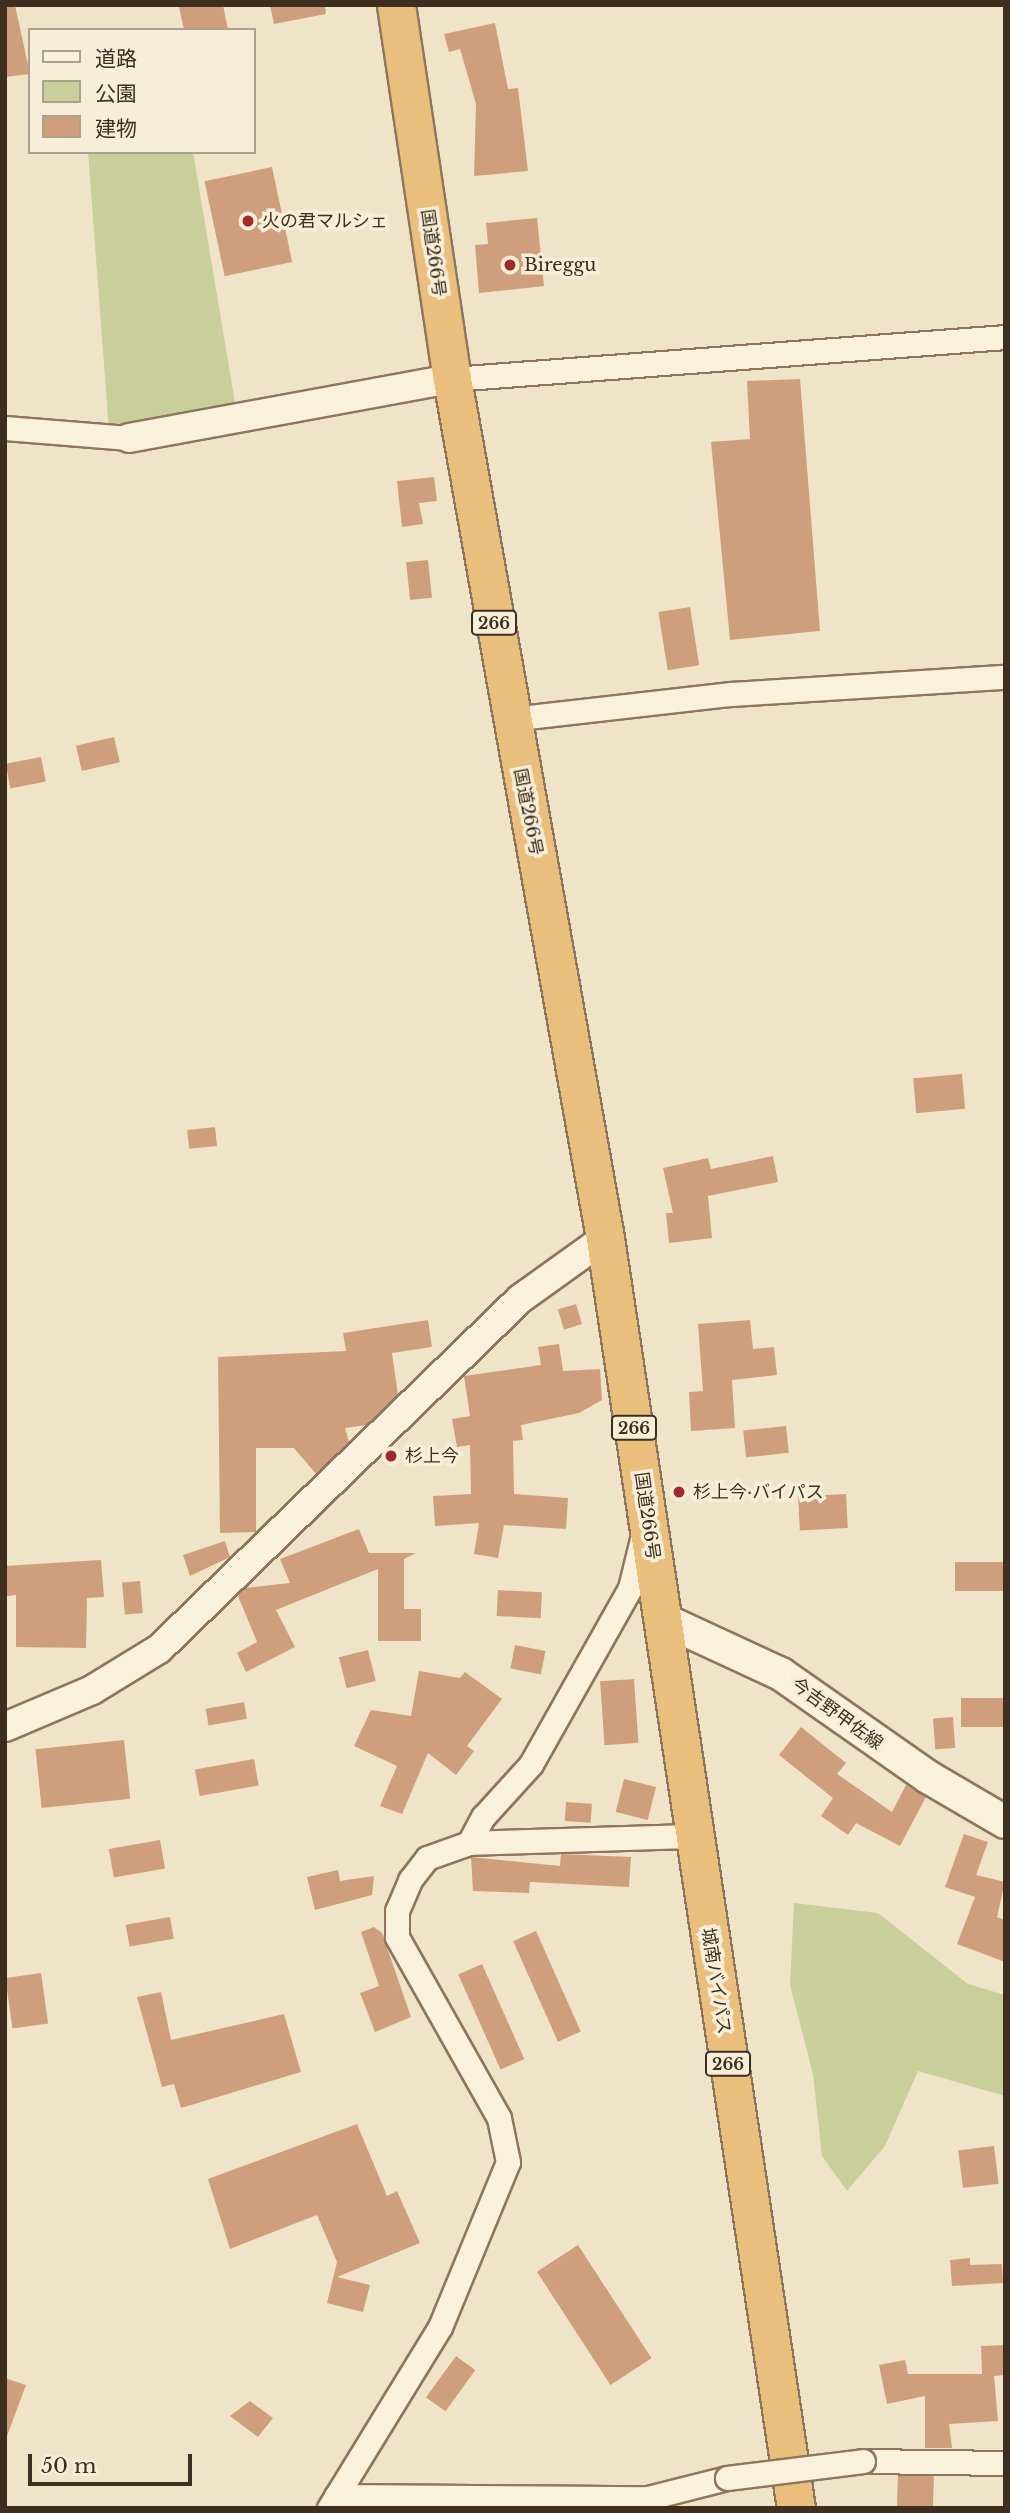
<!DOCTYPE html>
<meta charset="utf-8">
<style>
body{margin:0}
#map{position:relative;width:1010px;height:2513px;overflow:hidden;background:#f0e4c8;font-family:"Libre Baskerville","Noto Sans JP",serif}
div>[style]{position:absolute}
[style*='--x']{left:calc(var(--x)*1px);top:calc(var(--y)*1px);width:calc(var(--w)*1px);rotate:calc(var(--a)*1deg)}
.green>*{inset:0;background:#c9cf9b}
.building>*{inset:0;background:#cf9f7d;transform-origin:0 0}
.roads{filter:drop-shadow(2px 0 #8d765c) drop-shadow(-2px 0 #8d765c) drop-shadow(0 2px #8d765c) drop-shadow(0 -2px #8d765c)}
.minor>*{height:23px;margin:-11.5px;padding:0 11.5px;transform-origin:11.5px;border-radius:11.5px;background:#faf1dc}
.tertiary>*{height:28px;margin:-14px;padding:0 14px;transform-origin:14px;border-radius:14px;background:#faf1dc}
.secondary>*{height:32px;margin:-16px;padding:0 16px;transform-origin:16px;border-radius:16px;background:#faf1dc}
.trunk>*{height:37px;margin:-18.5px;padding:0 18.5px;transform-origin:18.5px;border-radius:18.5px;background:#eabe7c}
.bridges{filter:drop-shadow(2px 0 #8d765c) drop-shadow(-2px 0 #8d765c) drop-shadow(0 2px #8d765c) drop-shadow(0 -2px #8d765c)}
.minor-bridge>*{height:23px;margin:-11.5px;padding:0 11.5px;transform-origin:11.5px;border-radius:11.5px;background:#faf1dc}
.dots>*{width:19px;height:19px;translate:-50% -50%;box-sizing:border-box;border:4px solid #f7eed8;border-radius:50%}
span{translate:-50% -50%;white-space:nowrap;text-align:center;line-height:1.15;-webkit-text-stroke:7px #f7eed8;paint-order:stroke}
.shield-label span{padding:2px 5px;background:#f7eed8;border:2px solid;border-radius:5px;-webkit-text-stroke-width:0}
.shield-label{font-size:16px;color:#3d2e20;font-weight:700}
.poi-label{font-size:18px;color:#3d2e20}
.left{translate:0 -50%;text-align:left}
.street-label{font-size:18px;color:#3d2e20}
.frame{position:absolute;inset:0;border:7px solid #3d2e20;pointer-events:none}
.legend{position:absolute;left:28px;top:28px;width:228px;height:126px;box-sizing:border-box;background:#f7eed8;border:2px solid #ada18e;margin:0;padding:9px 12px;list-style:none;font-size:21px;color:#3d2e20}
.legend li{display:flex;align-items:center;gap:14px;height:35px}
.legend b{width:35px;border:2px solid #ada18e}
.scale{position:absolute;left:28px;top:2454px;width:164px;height:32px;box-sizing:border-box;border:4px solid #3d2e20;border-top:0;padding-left:9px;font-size:21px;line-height:24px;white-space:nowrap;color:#3d2e20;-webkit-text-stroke:5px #f7eed8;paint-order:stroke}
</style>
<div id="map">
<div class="green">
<div style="clip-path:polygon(88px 152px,193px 152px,236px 409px,109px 431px)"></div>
<div style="clip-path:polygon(794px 1903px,878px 1913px,968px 1984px,1005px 1995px,1005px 2096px,918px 2071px,885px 2146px,847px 2191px,822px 2156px,813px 2074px,790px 1985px)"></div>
</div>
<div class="building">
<div style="clip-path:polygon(5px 5px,15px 5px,30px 74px,5px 77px)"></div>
<div style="clip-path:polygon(223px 5px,228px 30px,184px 30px,179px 7px)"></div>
<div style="clip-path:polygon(270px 5px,325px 5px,326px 14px,274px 24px)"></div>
<div style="clip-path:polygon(495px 23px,508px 89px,518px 88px,528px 171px,474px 176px,476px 104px,460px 49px,449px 52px,444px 34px)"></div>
<div style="left:272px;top:167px;width:97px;height:69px;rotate:78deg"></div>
<div style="clip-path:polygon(537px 218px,544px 286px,479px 293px,475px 245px,488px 244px,486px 223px)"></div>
<div style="clip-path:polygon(800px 379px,820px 631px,730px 640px,711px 442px,750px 439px,747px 381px)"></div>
<div style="clip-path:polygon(434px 477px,437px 501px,419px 503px,423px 524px,402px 527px,397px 481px)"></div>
<div style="left:428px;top:560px;width:38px;height:22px;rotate:84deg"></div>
<div style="left:690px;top:607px;width:59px;height:32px;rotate:81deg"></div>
<div style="left:114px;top:737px;width:26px;height:39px;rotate:77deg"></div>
<div style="left:41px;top:757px;width:25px;height:36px;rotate:79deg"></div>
<div style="left:962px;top:1074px;width:35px;height:49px;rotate:85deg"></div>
<div style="left:215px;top:1127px;width:19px;height:28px;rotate:84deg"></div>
<div style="clip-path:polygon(773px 1156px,778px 1182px,708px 1196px,712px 1238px,669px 1243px,666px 1213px,673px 1213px,663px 1168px,708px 1158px,711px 1169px)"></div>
<div style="left:576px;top:1304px;width:21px;height:19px;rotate:73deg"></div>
<div style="clip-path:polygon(428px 1320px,432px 1347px,392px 1353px,398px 1395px,367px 1425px,345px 1428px,349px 1442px,316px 1474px,294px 1448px,256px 1448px,256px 1532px,220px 1533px,218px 1357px,346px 1351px,343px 1333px)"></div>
<div style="clip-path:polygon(750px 1320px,753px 1349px,774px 1347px,777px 1375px,732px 1380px,735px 1428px,691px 1431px,689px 1392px,703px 1391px,698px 1324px)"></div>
<div style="clip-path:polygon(559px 1344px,563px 1371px,600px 1369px,602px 1400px,579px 1413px,521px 1425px,523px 1440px,513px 1441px,514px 1494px,568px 1498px,566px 1529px,504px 1525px,498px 1558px,474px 1554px,479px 1523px,435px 1526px,433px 1496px,471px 1494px,470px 1445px,457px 1447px,452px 1419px,470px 1416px,464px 1376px,541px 1365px,538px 1347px)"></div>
<div style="left:786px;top:1426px;width:27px;height:43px;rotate:84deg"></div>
<div style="left:846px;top:1494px;width:34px;height:48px;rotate:87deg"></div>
<div style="clip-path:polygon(359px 1529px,369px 1553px,416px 1553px,404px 1559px,404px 1609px,421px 1609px,421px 1641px,378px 1641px,378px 1569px,276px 1610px,295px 1647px,246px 1672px,237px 1653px,257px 1642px,238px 1596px,245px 1588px,290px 1583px,280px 1559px)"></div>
<div style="clip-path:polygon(225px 1541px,230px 1557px,190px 1576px,183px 1555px)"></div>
<div style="clip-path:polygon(101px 1560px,104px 1597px,87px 1598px,86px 1648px,16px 1647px,16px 1595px,7px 1596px,5px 1566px)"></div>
<div style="left:955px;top:1562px;width:50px;height:29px"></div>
<div style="left:140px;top:1581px;width:32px;height:18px;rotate:85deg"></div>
<div style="left:498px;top:1590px;width:44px;height:26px;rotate:3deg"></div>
<div style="left:515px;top:1645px;width:31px;height:24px;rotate:11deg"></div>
<div style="left:368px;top:1650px;width:32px;height:30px;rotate:76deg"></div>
<div style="clip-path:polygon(419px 1671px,460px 1678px,465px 1672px,502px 1699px,467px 1746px,474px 1751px,456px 1775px,428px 1753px,402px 1814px,380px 1806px,397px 1766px,354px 1746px,371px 1710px,411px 1716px)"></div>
<div style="left:634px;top:1679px;width:64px;height:34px;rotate:86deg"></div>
<div style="left:1005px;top:1698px;width:29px;height:44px;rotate:90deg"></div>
<div style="left:244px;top:1702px;width:17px;height:39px;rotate:80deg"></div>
<div style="left:953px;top:1717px;width:31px;height:20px;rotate:86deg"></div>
<div style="clip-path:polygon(801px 1727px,846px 1763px,837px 1774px,892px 1812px,906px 1785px,926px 1797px,900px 1846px,856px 1823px,848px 1835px,821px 1816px,833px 1798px,779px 1755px)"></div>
<div style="left:124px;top:1740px;width:59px;height:89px;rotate:84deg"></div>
<div style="left:254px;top:1759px;width:27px;height:60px;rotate:80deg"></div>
<div style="left:624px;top:1779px;width:33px;height:34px;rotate:14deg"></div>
<div style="left:566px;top:1802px;width:26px;height:19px;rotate:4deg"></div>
<div style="clip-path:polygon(964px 1834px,988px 1842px,976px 1875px,1005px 1882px,997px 1917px,1005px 1920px,1005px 1962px,957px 1944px,975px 1897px,945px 1887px)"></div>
<div style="left:160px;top:1840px;width:29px;height:52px;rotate:80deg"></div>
<div style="clip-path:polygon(561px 1854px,631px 1857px,629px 1887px,530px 1882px,529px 1893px,473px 1891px,471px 1857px,560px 1866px)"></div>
<div style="clip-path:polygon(338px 1870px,340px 1881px,374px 1876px,372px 1895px,315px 1910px,307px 1877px)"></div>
<div style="left:170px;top:1917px;width:22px;height:45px;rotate:80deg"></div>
<div style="clip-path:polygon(374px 1927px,382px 1933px,411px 2017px,375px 2032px,360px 1993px,379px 1986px,361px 1932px)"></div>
<div style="left:536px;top:1931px;width:110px;height:25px;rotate:66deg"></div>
<div style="left:482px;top:1964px;width:104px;height:26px;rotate:66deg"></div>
<div style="left:41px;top:1973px;width:51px;height:36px;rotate:82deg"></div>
<div style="clip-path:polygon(161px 1992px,171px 2040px,284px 2014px,301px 2072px,181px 2108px,174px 2084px,162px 2087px,137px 1997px)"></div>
<div style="clip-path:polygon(357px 2124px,387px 2196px,397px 2191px,420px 2243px,337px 2277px,370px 2285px,363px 2312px,327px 2303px,337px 2262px,317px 2215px,230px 2249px,208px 2179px)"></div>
<div style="left:994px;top:2146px;width:38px;height:36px;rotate:83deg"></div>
<div style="left:578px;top:2245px;width:135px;height:49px;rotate:57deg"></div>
<div style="clip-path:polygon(970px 2258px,970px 2265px,1002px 2264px,1003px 2283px,952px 2286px,950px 2260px)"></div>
<div style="clip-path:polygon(1005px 2345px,1005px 2375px,994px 2376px,998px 2421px,949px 2424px,952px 2448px,925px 2448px,925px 2396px,887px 2404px,879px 2365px,905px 2360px,908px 2374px,982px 2374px,981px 2346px)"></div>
<div style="left:456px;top:2356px;width:24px;height:51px;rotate:36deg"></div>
<div style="clip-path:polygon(5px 2378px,26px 2385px,7px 2436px,5px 2435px)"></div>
<div style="clip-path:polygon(250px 2401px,273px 2418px,258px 2437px,230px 2416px)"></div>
<div style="left:898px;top:2475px;width:36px;height:33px;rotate:2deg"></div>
</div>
<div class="roads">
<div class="minor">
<div style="--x:452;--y:379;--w:555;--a:-4.34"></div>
<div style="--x:5;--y:428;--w:124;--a:4.6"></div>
<div style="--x:510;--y:719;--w:222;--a:-6.5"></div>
<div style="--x:731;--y:694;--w:275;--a:-3.6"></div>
<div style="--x:469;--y:1843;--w:30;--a:-62"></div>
<div style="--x:483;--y:1817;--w:72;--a:-47.8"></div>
<div style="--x:531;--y:1764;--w:202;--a:-60.6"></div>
<div style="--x:630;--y:1588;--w:55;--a:-76.2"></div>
<div style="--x:863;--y:2461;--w:142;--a:0.8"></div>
<div style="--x:336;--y:2496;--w:312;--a:0.4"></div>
<div style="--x:648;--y:2498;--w:81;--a:-14.2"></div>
<div style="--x:329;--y:2508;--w:212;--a:-58.5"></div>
<div style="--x:440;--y:2327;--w:178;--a:-67.6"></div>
<div style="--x:508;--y:2162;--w:45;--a:-101.6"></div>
<div style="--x:499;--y:2118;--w:208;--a:-119.4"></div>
<div style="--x:397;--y:1937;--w:26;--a:-90"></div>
<div style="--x:397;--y:1911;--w:34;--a:-67"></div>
<div style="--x:410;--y:1880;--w:28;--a:-52"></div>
<div style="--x:427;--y:1858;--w:45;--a:-19.7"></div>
<div style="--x:469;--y:1843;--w:225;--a:-1.8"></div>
</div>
<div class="tertiary">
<div style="--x:129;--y:438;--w:328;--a:-10.4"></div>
<div style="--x:5;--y:1727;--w:95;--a:-23"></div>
<div style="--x:92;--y:1690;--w:79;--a:-31.5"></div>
<div style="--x:159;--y:1649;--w:503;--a:-44.11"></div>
<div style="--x:520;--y:1299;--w:105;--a:-35.7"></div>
</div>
<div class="secondary">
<div style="--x:662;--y:1619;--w:131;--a:24.8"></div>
<div style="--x:781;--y:1674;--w:179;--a:35"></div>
<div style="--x:928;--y:1777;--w:89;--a:30.3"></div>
</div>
<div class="trunk">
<div style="--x:396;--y:5;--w:378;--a:81.5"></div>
<div style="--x:452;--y:379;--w:873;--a:79.9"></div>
<div style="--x:605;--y:1238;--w:1284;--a:81.45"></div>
</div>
</div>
<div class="bridges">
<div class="minor-bridge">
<div style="--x:727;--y:2478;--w:137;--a:-7.1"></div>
</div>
</div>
<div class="dots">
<div style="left:248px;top:221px;background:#9e2a2b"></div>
<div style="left:510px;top:265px;background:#9e2a2b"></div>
<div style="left:391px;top:1456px;background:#9e2a2b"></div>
<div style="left:679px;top:1492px;background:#9e2a2b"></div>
</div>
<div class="shield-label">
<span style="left:494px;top:623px">266</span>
<span style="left:634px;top:1428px">266</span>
<span style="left:728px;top:2064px">266</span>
</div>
<div class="poi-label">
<span class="left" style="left:262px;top:221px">火の君マルシェ</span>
<span class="left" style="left:524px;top:265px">Bireggu</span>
<span class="left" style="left:405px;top:1456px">杉上今</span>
<span class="left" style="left:693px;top:1492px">杉上今·バイパス</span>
</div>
<div class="street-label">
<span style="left:433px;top:253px;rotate:82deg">国道266号</span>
<span style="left:528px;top:812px;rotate:79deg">国道266号</span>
<span style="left:647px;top:1516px;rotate:82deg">国道266号</span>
<span style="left:837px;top:1714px;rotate:36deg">今吉野甲佐線</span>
<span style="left:716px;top:1981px;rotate:81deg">城南バイパス</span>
</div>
<div class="frame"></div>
<ul class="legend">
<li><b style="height:9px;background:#faf1dc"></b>道路</li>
<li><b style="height:19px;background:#c9cf9b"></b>公園</li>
<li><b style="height:19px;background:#cf9f7d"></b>建物</li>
</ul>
<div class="scale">50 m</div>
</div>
